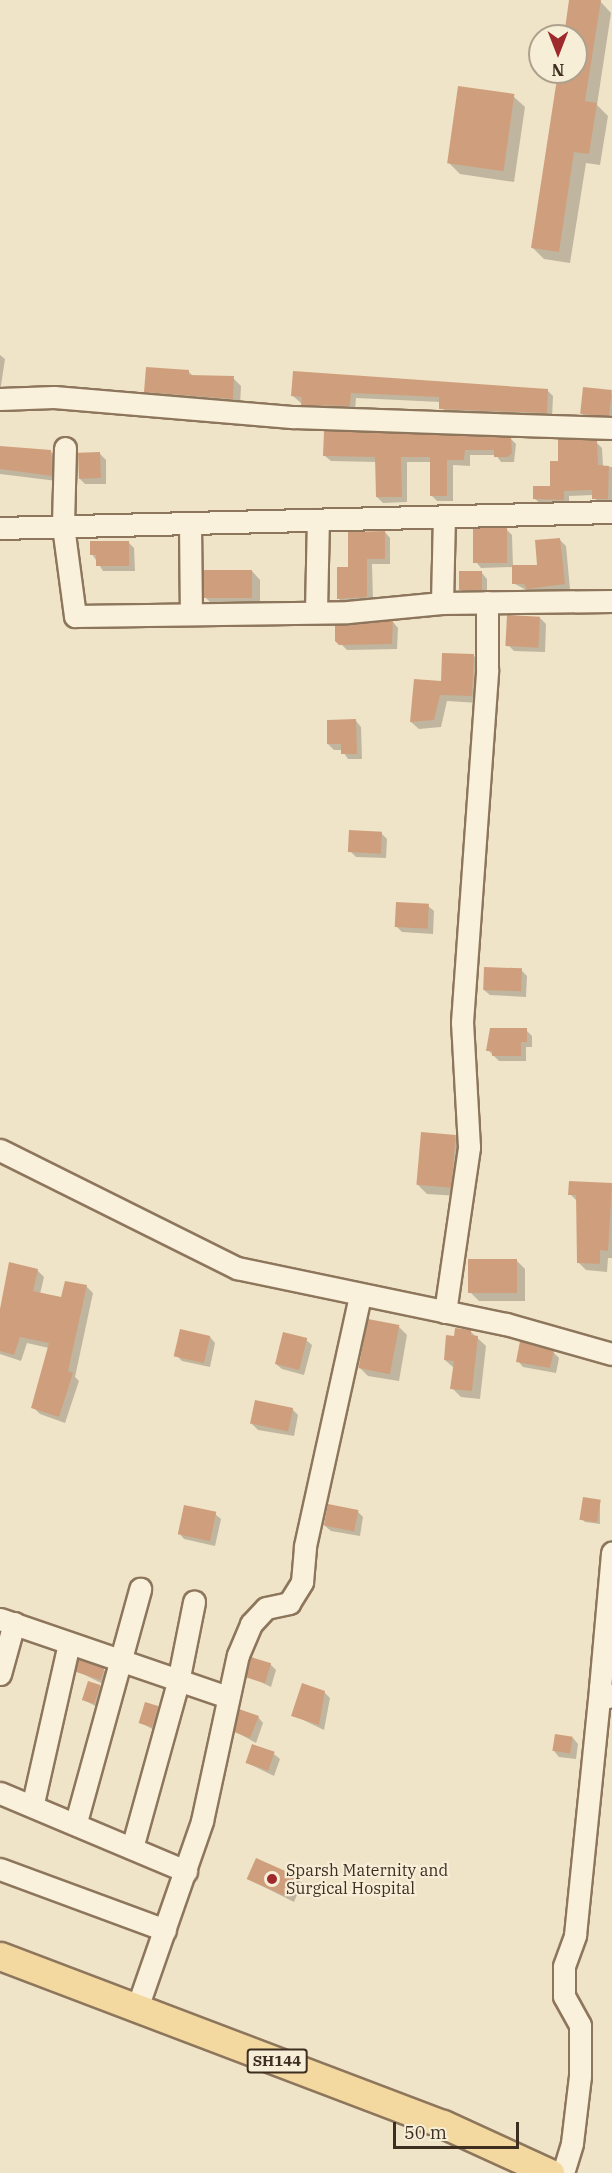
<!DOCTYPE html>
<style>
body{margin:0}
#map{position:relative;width:612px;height:2173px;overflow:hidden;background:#f0e4c8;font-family:"IBM Plex Serif",serif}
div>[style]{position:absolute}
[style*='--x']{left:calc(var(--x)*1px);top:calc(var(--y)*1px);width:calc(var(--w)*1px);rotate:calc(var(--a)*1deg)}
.shadow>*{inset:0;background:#0003}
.building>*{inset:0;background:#cf9f7d;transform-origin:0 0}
.roads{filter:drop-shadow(2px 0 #8d765c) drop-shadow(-2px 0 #8d765c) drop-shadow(0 2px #8d765c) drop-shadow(0 -2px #8d765c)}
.minor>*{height:21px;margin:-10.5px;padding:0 10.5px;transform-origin:10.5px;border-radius:10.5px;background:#faf1dc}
.major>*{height:27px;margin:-13.5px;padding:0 13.5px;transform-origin:13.5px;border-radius:13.5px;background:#f3d9a0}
.dots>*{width:16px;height:16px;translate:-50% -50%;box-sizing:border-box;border:3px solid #f7eed8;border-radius:50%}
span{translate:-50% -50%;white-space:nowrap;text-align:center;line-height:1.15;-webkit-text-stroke:4.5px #f7eed8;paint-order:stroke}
.shield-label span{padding:2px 4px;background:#f7eed8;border:2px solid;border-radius:4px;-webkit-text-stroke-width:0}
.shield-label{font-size:15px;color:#3d2e20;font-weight:700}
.poi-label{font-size:16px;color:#3d2e20}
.left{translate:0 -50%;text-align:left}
.north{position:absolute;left:528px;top:24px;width:60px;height:60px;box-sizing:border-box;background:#f7eed8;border:2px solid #ada18e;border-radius:50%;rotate:180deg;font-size:16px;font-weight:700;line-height:24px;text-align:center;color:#3d2e20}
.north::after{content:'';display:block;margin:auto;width:21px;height:27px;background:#9e2a2b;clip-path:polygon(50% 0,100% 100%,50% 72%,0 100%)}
.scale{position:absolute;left:393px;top:2122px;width:126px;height:27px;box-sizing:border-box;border:3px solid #3d2e20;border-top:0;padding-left:8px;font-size:18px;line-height:21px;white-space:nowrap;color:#3d2e20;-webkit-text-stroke:4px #f7eed8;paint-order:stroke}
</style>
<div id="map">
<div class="shadow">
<div style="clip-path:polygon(571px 0,600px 1px,611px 13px,597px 105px,608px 116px,600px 165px,586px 163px,570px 263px,544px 259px,532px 247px,560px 72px,576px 72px,576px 36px,565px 36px)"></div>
<div style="clip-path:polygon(513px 96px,525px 107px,514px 182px,460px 174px,448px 162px)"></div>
<div style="clip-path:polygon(0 355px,5px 359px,0 392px)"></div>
<div style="clip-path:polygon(188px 371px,193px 376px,233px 378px,241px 386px,240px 406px,153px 399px,145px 391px)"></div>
<div style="clip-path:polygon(295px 373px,547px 390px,553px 396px,552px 418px,446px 414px,440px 402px,356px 398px,355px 411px,309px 410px,293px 396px)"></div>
<div style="clip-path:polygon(612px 393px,612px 422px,589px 421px,582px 414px)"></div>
<div style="clip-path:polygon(511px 439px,516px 444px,514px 462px,501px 462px,496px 455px,470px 455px,470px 466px,453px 465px,453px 501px,437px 501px,431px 495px,431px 462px,407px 462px,407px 502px,383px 503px,377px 497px,377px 462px,331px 461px,325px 456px)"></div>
<div style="clip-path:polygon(596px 442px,602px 448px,603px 466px,612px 467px,612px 503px,599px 504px,593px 495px,569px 496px,569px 505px,541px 504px,535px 499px,551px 487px,560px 463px)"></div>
<div style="clip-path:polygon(0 448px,50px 451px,56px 457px,57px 481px,0 474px)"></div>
<div style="clip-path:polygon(100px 454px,106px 460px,106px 484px,85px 484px,79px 478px)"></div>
<div style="clip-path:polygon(506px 529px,512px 535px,513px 567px,538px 567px,560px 540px,566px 546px,570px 589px,534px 594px,513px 583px,513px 567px,481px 568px,476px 562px)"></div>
<div style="clip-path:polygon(385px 532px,390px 538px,390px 564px,372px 564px,373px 601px,345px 604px,339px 599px,350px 568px)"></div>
<div style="clip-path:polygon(129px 543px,134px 548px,135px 571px,103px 571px,92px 554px)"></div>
<div style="clip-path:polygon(252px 571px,260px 580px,260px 606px,214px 606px,205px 597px)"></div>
<div style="clip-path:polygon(482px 573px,487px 579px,487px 595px,466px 595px,460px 589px)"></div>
<div style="clip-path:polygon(540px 618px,546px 624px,545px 652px,514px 651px,508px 645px)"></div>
<div style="clip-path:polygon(393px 622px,398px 628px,397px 649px,347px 650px,337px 640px)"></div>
<div style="clip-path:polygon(474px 656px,481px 663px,479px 703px,447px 701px,441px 727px,419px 729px,411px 722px,442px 683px)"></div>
<div style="clip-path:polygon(356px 721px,361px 727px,362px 759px,348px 759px,342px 750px,334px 750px,328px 744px)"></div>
<div style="clip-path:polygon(381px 833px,387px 839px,386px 858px,356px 857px,350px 851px)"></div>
<div style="clip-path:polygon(428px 906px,434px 911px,433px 934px,402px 932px,396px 926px)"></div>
<div style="clip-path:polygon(521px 970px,527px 976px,526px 997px,490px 995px,484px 990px)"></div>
<div style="clip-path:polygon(526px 1030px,532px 1036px,532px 1047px,526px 1047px,526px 1061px,499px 1061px,488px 1050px)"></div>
<div style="clip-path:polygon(455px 1137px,464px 1145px,458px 1196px,427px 1194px,418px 1185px)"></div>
<div style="clip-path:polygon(571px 1182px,612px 1184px,612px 1258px,608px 1258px,607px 1272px,586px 1270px,578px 1262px,578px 1202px,570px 1194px)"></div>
<div style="clip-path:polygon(516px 1260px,525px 1269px,525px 1301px,479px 1301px,470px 1292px)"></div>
<div style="clip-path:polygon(37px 1270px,44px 1277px,40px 1294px,63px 1299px,86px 1286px,93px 1293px,75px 1377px,79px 1381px,65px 1423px,40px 1414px,33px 1407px,49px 1348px,27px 1343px,21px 1361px,0 1354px,0 1313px)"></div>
<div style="clip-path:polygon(398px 1326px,407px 1335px,399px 1381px,368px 1376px,359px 1367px)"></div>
<div style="clip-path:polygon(470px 1331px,486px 1346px,480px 1399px,461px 1397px,452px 1388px,454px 1368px,445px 1360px,455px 1338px)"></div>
<div style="clip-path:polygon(210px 1337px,215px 1343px,210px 1367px,182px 1361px,176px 1355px)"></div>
<div style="clip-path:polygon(306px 1340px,312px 1345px,304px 1375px,282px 1369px,276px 1364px)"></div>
<div style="clip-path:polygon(553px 1352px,559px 1358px,556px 1373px,523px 1367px,518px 1361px)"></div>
<div style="clip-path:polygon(292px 1409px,298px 1415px,294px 1436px,258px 1430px,252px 1424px)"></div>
<div style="clip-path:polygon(600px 1502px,600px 1524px,585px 1522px,582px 1519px)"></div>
<div style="clip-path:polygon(357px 1511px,363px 1517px,360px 1536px,331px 1531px,325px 1526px)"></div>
<div style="clip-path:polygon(215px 1514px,221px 1519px,215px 1546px,184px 1539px,179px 1533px)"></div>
<div style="clip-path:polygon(270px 1664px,276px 1670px,271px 1687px,248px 1676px)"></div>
<div style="clip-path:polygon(104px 1670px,110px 1675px,107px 1686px,77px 1671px)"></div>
<div style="clip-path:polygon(100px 1686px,105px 1692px,101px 1709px,84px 1700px)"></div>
<div style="clip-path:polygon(324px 1692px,330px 1698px,324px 1730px,293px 1715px)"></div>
<div style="clip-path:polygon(157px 1707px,163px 1713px,158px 1732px,141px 1723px)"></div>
<div style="clip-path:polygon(258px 1717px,263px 1723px,256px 1743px,236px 1732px)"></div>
<div style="clip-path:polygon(573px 1738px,578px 1744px,576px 1759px,559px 1757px,554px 1751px)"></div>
<div style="clip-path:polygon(274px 1754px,280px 1759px,274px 1776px,247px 1763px)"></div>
<div style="clip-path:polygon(296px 1877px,302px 1883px,294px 1902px,248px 1879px)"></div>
</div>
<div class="building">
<div style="clip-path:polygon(569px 0,601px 0,585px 101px,597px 103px,589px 154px,574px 152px,559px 252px,531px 248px,558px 72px,576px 72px,576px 36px,564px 36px)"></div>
<div style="left:458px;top:86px;width:57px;height:78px;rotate:8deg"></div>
<div style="clip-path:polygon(146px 367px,189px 370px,189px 375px,234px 376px,233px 399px,144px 392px)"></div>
<div style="clip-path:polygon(293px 371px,548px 389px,547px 413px,439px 409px,439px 397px,351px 393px,350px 406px,301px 405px,302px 397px,291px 396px)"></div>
<div style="left:583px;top:387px;width:29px;height:27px;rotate:6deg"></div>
<div style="clip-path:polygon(324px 431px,511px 437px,512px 453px,508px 457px,494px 457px,494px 450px,465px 450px,464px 460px,447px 460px,447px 496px,430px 496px,430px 457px,401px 457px,402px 497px,376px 497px,375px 457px,323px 456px)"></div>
<div style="clip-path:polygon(558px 439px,597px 440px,598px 465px,609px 466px,608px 499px,592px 499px,592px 490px,564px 491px,564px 500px,533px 499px,533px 486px,550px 486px,550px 461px,558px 461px)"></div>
<div style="clip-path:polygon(0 446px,51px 450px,52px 476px,0 469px)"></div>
<div style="left:100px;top:452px;width:26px;height:22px;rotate:88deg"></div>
<div style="left:473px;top:528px;width:34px;height:35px"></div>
<div style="clip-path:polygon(385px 531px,385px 559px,367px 559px,367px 597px,337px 599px,337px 567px,348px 567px,348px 532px)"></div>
<div style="clip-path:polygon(560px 538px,565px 584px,527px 589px,524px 584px,512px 584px,512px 565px,537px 565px,535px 540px)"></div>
<div style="clip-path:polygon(90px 541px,129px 541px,129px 566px,96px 566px,96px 555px,90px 555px)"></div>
<div style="left:203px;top:570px;width:49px;height:28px"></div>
<div style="left:459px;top:571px;width:23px;height:19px"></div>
<div style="left:507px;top:615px;width:33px;height:31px;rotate:3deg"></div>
<div style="clip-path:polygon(393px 620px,392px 644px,339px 645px,335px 641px,335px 625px)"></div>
<div style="clip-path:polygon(442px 653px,474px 654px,472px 696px,440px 695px,434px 720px,410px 722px,414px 679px,441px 681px)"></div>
<div style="clip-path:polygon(356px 719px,357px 754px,341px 754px,341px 744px,327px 744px,327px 720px)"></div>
<div style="left:349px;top:830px;width:33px;height:22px;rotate:3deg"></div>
<div style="left:396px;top:902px;width:33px;height:25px;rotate:3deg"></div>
<div style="left:484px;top:967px;width:38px;height:23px;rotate:2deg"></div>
<div style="clip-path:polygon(490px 1028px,527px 1028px,527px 1042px,521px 1042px,521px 1056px,492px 1056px,492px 1051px,486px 1051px)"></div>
<div style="left:421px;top:1132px;width:35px;height:53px;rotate:5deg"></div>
<div style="clip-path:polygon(569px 1181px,612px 1183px,608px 1251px,600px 1250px,600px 1264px,577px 1263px,576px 1195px,568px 1195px)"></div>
<div style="left:468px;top:1259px;width:49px;height:34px"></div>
<div style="clip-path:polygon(9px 1262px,38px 1269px,33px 1291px,61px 1297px,65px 1281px,87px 1285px,68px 1371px,73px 1373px,59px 1417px,31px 1408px,49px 1343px,20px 1337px,14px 1355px,0 1351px,0 1309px)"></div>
<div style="left:368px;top:1319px;width:32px;height:50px;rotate:11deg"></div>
<div style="clip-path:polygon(455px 1328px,471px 1330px,471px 1335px,478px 1336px,472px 1391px,450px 1389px,454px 1361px,444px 1360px,446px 1335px,454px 1336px)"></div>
<div style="left:180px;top:1329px;width:31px;height:28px;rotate:13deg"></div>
<div style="left:283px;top:1332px;width:25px;height:33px;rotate:14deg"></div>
<div style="clip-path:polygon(520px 1341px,554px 1351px,550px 1368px,516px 1362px)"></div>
<div style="left:255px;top:1400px;width:39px;height:24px;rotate:12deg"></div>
<div style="left:583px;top:1497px;width:18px;height:23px;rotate:9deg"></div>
<div style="left:328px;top:1504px;width:31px;height:22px;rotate:11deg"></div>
<div style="left:184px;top:1505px;width:33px;height:30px;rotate:12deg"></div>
<div style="left:251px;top:1657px;width:21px;height:21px;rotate:17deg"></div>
<div style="left:78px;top:1659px;width:28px;height:13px;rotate:18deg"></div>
<div style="left:88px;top:1681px;width:13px;height:20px;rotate:18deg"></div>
<div style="clip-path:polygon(302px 1683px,325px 1691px,319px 1725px,291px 1716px)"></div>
<div style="left:145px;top:1702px;width:14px;height:22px;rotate:17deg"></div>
<div style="clip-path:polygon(239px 1709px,259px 1716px,250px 1738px,234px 1732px)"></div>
<div style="left:555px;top:1734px;width:18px;height:17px;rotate:9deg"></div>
<div style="left:252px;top:1744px;width:24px;height:20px;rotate:19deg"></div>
<div style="left:256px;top:1858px;width:45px;height:23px;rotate:24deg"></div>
</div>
<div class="roads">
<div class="minor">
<div style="--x:0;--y:399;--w:54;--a:-2.1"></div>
<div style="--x:54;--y:397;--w:241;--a:4.8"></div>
<div style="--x:294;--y:417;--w:318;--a:2"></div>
<div style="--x:65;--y:448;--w:78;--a:91.5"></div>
<div style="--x:63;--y:526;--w:91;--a:82.4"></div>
<div style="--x:75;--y:616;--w:273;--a:-0.8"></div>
<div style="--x:348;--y:612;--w:94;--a:-5.5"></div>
<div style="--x:442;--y:603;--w:170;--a:-0.7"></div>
<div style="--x:190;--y:523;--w:90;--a:89.4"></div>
<div style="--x:0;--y:528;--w:612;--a:-1.5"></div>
<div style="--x:442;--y:603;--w:87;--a:-88.7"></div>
<div style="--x:316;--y:612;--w:92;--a:-88.8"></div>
<div style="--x:0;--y:1150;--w:265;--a:26.5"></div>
<div style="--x:237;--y:1268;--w:275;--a:11.8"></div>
<div style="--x:506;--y:1324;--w:110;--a:15.8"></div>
<div style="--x:445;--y:1312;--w:167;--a:-81.7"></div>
<div style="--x:469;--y:1147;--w:125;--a:-93.2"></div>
<div style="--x:462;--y:1022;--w:354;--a:-85.9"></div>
<div style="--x:487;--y:669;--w:67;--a:-90"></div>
<div style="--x:0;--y:1619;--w:241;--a:18.9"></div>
<div style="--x:0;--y:1674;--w:53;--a:-74.6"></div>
<div style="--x:609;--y:1697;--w:13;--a:-135"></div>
<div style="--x:600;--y:1688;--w:136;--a:-84.9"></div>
<div style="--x:0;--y:1793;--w:202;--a:22.8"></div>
<div style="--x:33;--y:1803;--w:164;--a:-77.3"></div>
<div style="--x:76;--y:1822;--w:242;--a:-74.6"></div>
<div style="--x:132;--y:1848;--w:172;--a:-74.5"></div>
<div style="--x:178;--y:1682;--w:82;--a:-78.7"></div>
<div style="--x:0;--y:1869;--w:176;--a:20.3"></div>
<div style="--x:137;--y:2008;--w:198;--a:-70.8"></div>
<div style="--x:202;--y:1821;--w:170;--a:-77.8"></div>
<div style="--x:238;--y:1655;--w:34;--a:-67"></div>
<div style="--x:251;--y:1624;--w:22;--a:-47"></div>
<div style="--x:266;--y:1608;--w:24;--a:-12"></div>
<div style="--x:289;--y:1603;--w:25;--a:-58"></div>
<div style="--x:302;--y:1582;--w:36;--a:-85"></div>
<div style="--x:305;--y:1546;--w:257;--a:-77.6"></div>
<div style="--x:563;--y:2173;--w:31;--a:-73"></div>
<div style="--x:572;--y:2143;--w:67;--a:-83.2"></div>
<div style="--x:580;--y:2076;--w:51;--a:-90"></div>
<div style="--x:580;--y:2025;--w:33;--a:-119"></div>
<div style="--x:564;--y:1996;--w:30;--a:-90"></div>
<div style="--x:564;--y:1966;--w:33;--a:-70"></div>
<div style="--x:575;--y:1935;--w:248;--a:-84.2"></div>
</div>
<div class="major">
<div style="--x:0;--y:1956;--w:474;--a:20.8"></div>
<div style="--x:443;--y:2124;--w:118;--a:24.6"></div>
</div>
</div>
<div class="dots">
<div style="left:272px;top:1879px;background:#9e2a2b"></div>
</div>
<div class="shield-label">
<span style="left:277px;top:2061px">SH144</span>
</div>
<div class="poi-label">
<span class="left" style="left:286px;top:1879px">Sparsh Maternity and<br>Surgical Hospital</span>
</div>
<div class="north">N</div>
<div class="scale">50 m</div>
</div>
